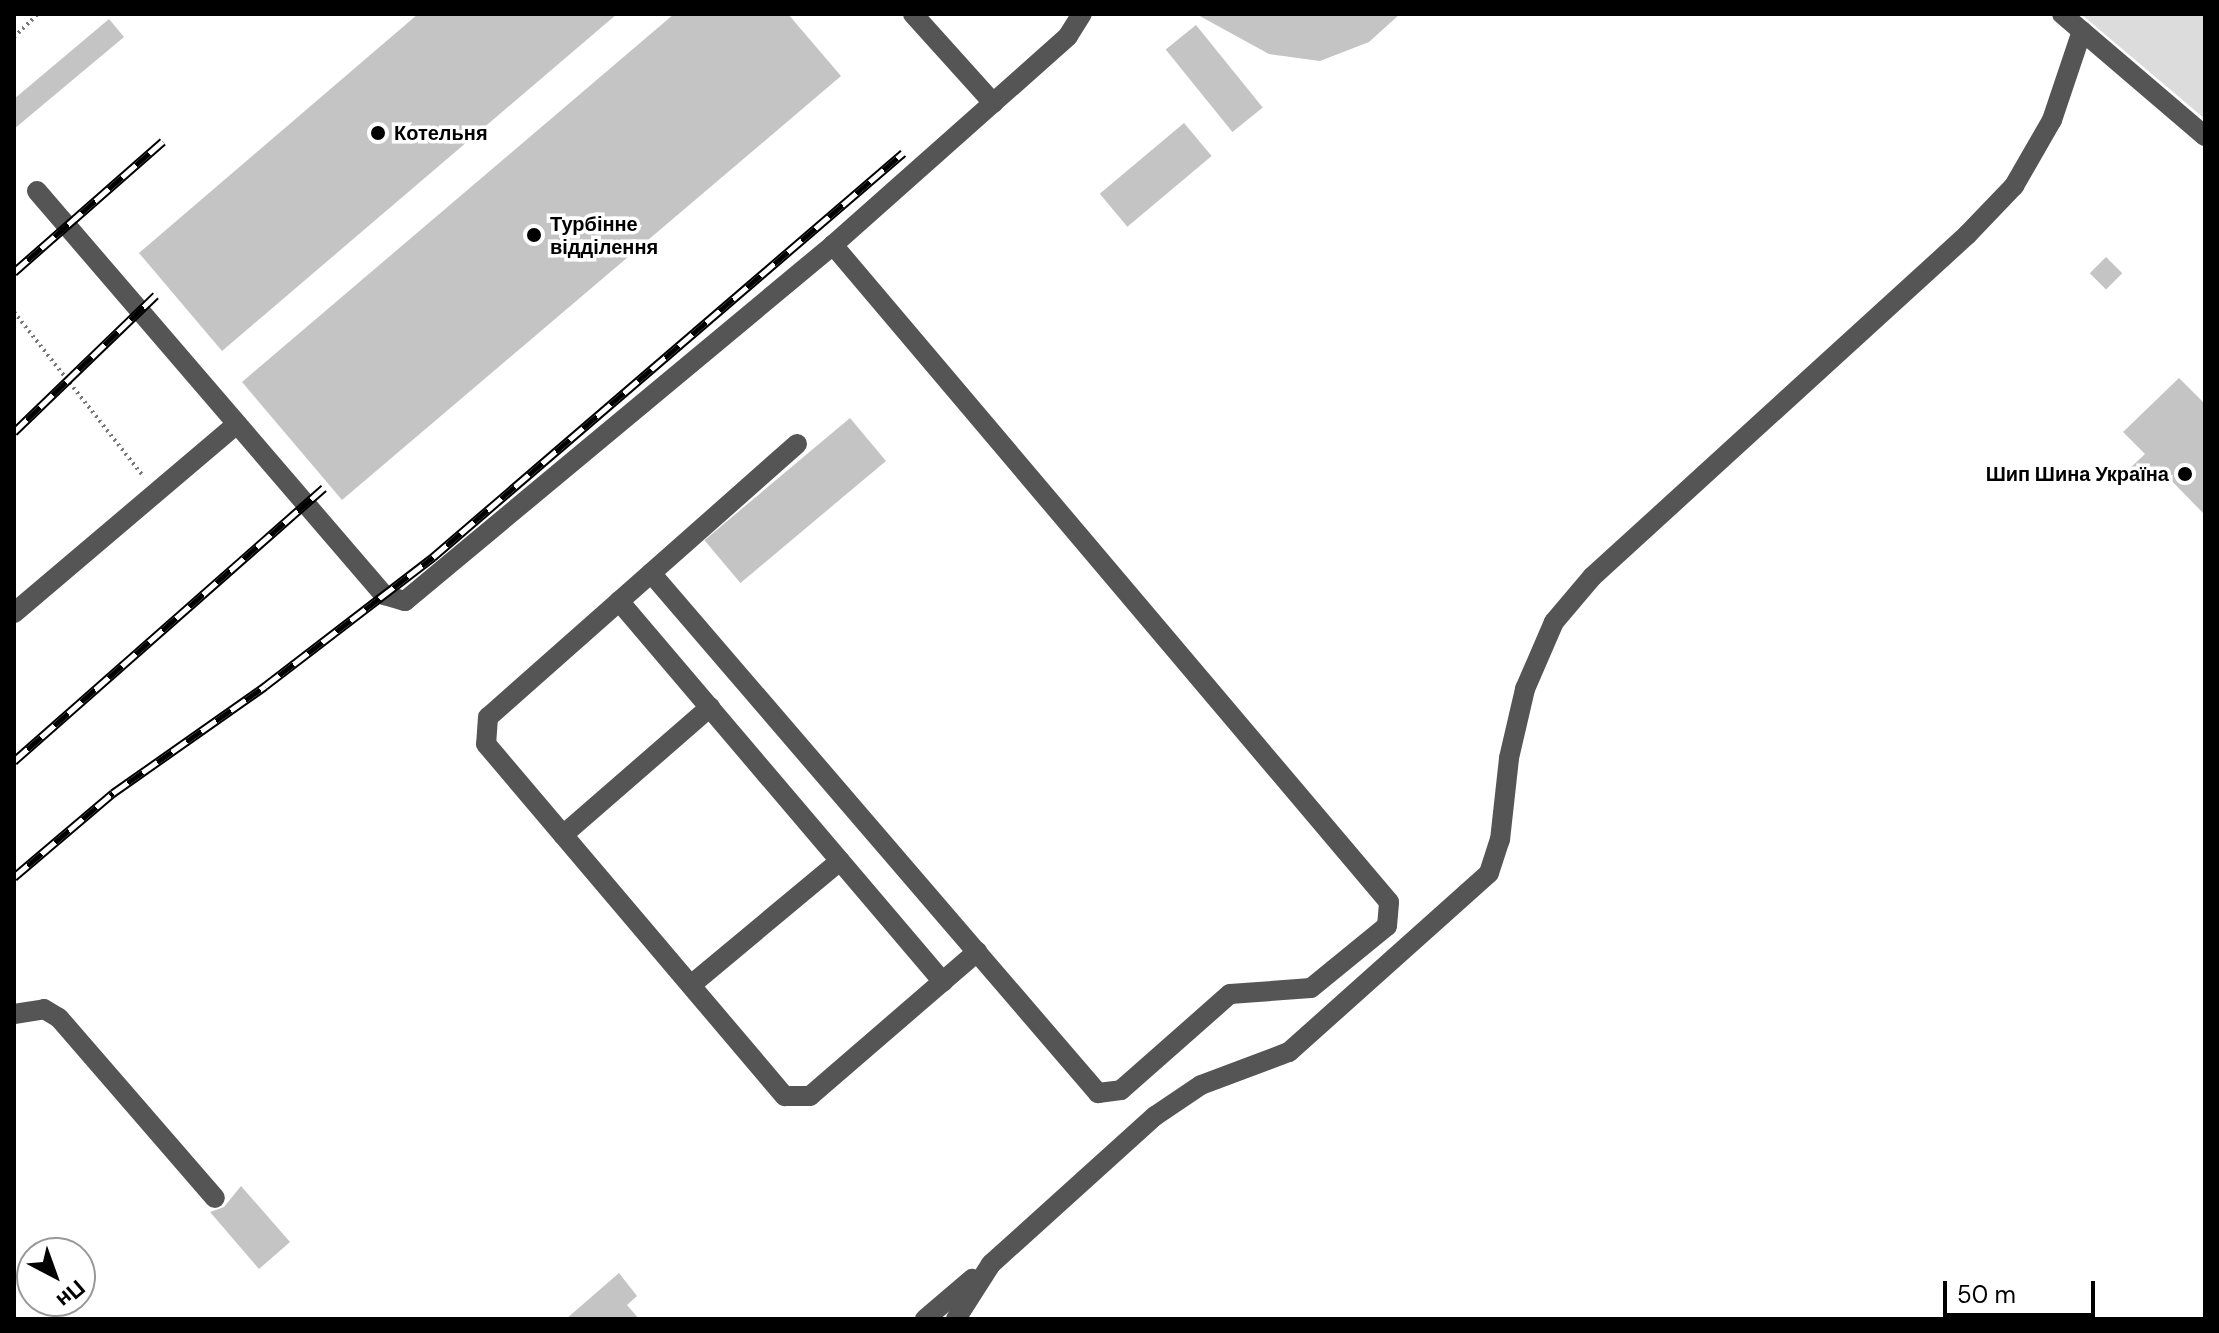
<!DOCTYPE html>
<meta charset="utf-8">
<style>
body{margin:0}
#map{position:relative;width:2219px;height:1333px;overflow:hidden;background:#fff;font-family:"DM Sans",sans-serif}
div>[style]{position:absolute}
[style*='--x']{left:calc(var(--x)*1px);top:calc(var(--y)*1px);width:calc(var(--w)*1px);rotate:calc(var(--a)*1deg)}
.green>*{inset:0;background:#dcdcdc}
.building>*{inset:0;background:#c4c4c4;transform-origin:0 0}
.path>*{height:4px;margin-top:-2px;transform-origin:0;background:repeating-linear-gradient(90deg,#777 0 2px,transparent 0 6px)}
.minor>*{height:20px;margin:-10px;padding:0 10px;transform-origin:10px;border-radius:10px;background:#555}
.rail>*{height:9px;margin-top:-4.5px;transform-origin:0;background:repeating-linear-gradient(90deg,#fff 0 18px,#000 0 36px);box-sizing:border-box;border-block:2px solid #000}
.dots>*{width:22px;height:22px;translate:-50% -50%;box-sizing:border-box;border:4px solid #fff;border-radius:50%}
span{translate:-50% -50%;white-space:nowrap;text-align:center;line-height:1.15;-webkit-text-stroke:7px #fff;paint-order:stroke}
.poi-label{font-size:20px;color:#000;font-weight:700}
.left{translate:0 -50%;text-align:left}
.right{translate:-100% -50%;text-align:right}
.frame{position:absolute;inset:0;border:16px solid #000;pointer-events:none}
.north{position:absolute;left:16px;top:1237px;width:80px;height:80px;box-sizing:border-box;background:#fff;border:2px solid #999;border-radius:50%;rotate:139deg;font-size:22px;font-weight:700;line-height:32px;text-align:center;color:#000}
.north::after{content:'';display:block;margin:auto;width:28px;height:36px;background:#000;clip-path:polygon(50% 0,100% 100%,50% 72%,0 100%)}
.scale{position:absolute;left:1943px;top:1281px;width:152px;height:36px;box-sizing:border-box;border:4px solid #000;border-top:0;padding-left:10px;font-size:24px;line-height:28px;white-space:nowrap;color:#000;-webkit-text-stroke:6px #fff;paint-order:stroke}
</style>
<div id="map">
<div class="green">
<div style="clip-path:polygon(2080px 14px,2205px 14px,2205px 119px,2081px 14px)"></div>
</div>
<div class="building">
<div style="clip-path:polygon(418px 14px,617px 14px,222px 351px,139px 253px)"></div>
<div style="clip-path:polygon(674px 14px,788px 14px,841px 76px,342px 500px,242px 382px)"></div>
<div style="clip-path:polygon(1196px 14px,1400px 14px,1369px 42px,1320px 61px,1269px 54px)"></div>
<div style="clip-path:polygon(109px 19px,124px 37px,14px 129px,14px 99px)"></div>
<div style="left:1196px;top:25px;width:106px;height:39px;rotate:51deg"></div>
<div style="left:1184px;top:123px;width:43px;height:110px;rotate:50deg"></div>
<div style="left:2106px;top:257px;width:23px;height:23px;rotate:45deg"></div>
<div style="clip-path:polygon(2179px 378px,2205px 404px,2205px 515px,2160px 469px,2143px 485px,2128px 470px,2145px 454px,2123px 432px)"></div>
<div style="left:850px;top:418px;width:56px;height:190px;rotate:50deg"></div>
<div style="clip-path:polygon(241px 1186px,290px 1242px,259px 1269px,210px 1212px,224px 1207px)"></div>
<div style="clip-path:polygon(619px 1273px,637px 1296px,627px 1305px,639px 1319px,566px 1319px)"></div>
</div>
<div class="path">
<div style="--x:14;--y:37;--w:33;--a:-44"></div>
<div style="--x:14;--y:312;--w:210;--a:51.8"></div>
</div>
<div class="minor">
<div style="--x:913;--y:14;--w:120;--a:48"></div>
<div style="--x:2062;--y:14;--w:188;--a:40.5"></div>
<div style="--x:37;--y:191;--w:533;--a:49.34"></div>
<div style="--x:384;--y:595;--w:22;--a:16"></div>
<div style="--x:405;--y:601;--w:557;--a:-39.75"></div>
<div style="--x:833;--y:245;--w:314;--a:-41.6"></div>
<div style="--x:1068;--y:36;--w:26;--a:-58"></div>
<div style="--x:797;--y:444;--w:412;--a:138.5"></div>
<div style="--x:488;--y:717;--w:27;--a:94"></div>
<div style="--x:486;--y:744;--w:462;--a:49.7"></div>
<div style="--x:785;--y:1096;--w:25;--a:0"></div>
<div style="--x:810;--y:1096;--w:221;--a:-40.8"></div>
<div style="--x:651;--y:573;--w:686;--a:49.32"></div>
<div style="--x:1098;--y:1093;--w:23;--a:-7"></div>
<div style="--x:1121;--y:1090;--w:145;--a:-41.4"></div>
<div style="--x:1230;--y:994;--w:81;--a:-4.2"></div>
<div style="--x:1311;--y:988;--w:98;--a:-39.2"></div>
<div style="--x:1387;--y:926;--w:24;--a:-85"></div>
<div style="--x:1389;--y:902;--w:861;--a:-130.24"></div>
<div style="--x:619;--y:601;--w:500;--a:49.62"></div>
<div style="--x:14;--y:613;--w:292;--a:-40.3"></div>
<div style="--x:563;--y:835;--w:195;--a:-41"></div>
<div style="--x:691;--y:985;--w:194;--a:-39.8"></div>
<div style="--x:14;--y:1014;--w:30;--a:-9"></div>
<div style="--x:44;--y:1009;--w:17;--a:31"></div>
<div style="--x:59;--y:1018;--w:238;--a:49.1"></div>
<div style="--x:925;--y:1319;--w:62;--a:-40.4"></div>
<div style="--x:956;--y:1319;--w:65;--a:-57.5"></div>
<div style="--x:991;--y:1264;--w:221;--a:-42.1"></div>
<div style="--x:1155;--y:1116;--w:55;--a:-34"></div>
<div style="--x:1201;--y:1085;--w:94;--a:-20.6"></div>
<div style="--x:1289;--y:1052;--w:268;--a:-41.8"></div>
<div style="--x:1489;--y:873;--w:35;--a:-72"></div>
<div style="--x:1500;--y:840;--w:82;--a:-83.7"></div>
<div style="--x:1509;--y:758;--w:71;--a:-76.9"></div>
<div style="--x:1525;--y:689;--w:73;--a:-66.6"></div>
<div style="--x:1554;--y:622;--w:59;--a:-49.8"></div>
<div style="--x:1592;--y:577;--w:508;--a:-42.36"></div>
<div style="--x:1967;--y:235;--w:68;--a:-46.2"></div>
<div style="--x:2014;--y:186;--w:76;--a:-60.1"></div>
<div style="--x:2052;--y:120;--w:94;--a:-71.4"></div>
</div>
<div class="rail">
<div style="--x:14;--y:272;--w:198;--a:-41.3"></div>
<div style="--x:14;--y:432;--w:197;--a:-44"></div>
<div style="--x:14;--y:761;--w:413;--a:-41.4"></div>
<div style="--x:14;--y:877;--w:130;--a:-40.3"></div>
<div style="--x:113;--y:793;--w:186;--a:-35.1"></div>
<div style="--x:265;--y:686;--w:212;--a:-37.5"></div>
<div style="--x:433;--y:557;--w:620;--a:-40.68"></div>
</div>
<div class="dots">
<div style="left:378px;top:133px;background:#000"></div>
<div style="left:534px;top:235px;background:#000"></div>
<div style="left:2185px;top:474px;background:#000"></div>
</div>
<div class="poi-label">
<span class="left" style="left:394px;top:133px">Котельня</span>
<span class="left" style="left:550px;top:236px">Турбінне<br>відділення</span>
<span class="right" style="left:2169px;top:474px">Шип Шина Україна</span>
</div>
<div class="frame"></div>
<div class="north">Пн</div>
<div class="scale">50 m</div>
</div>
